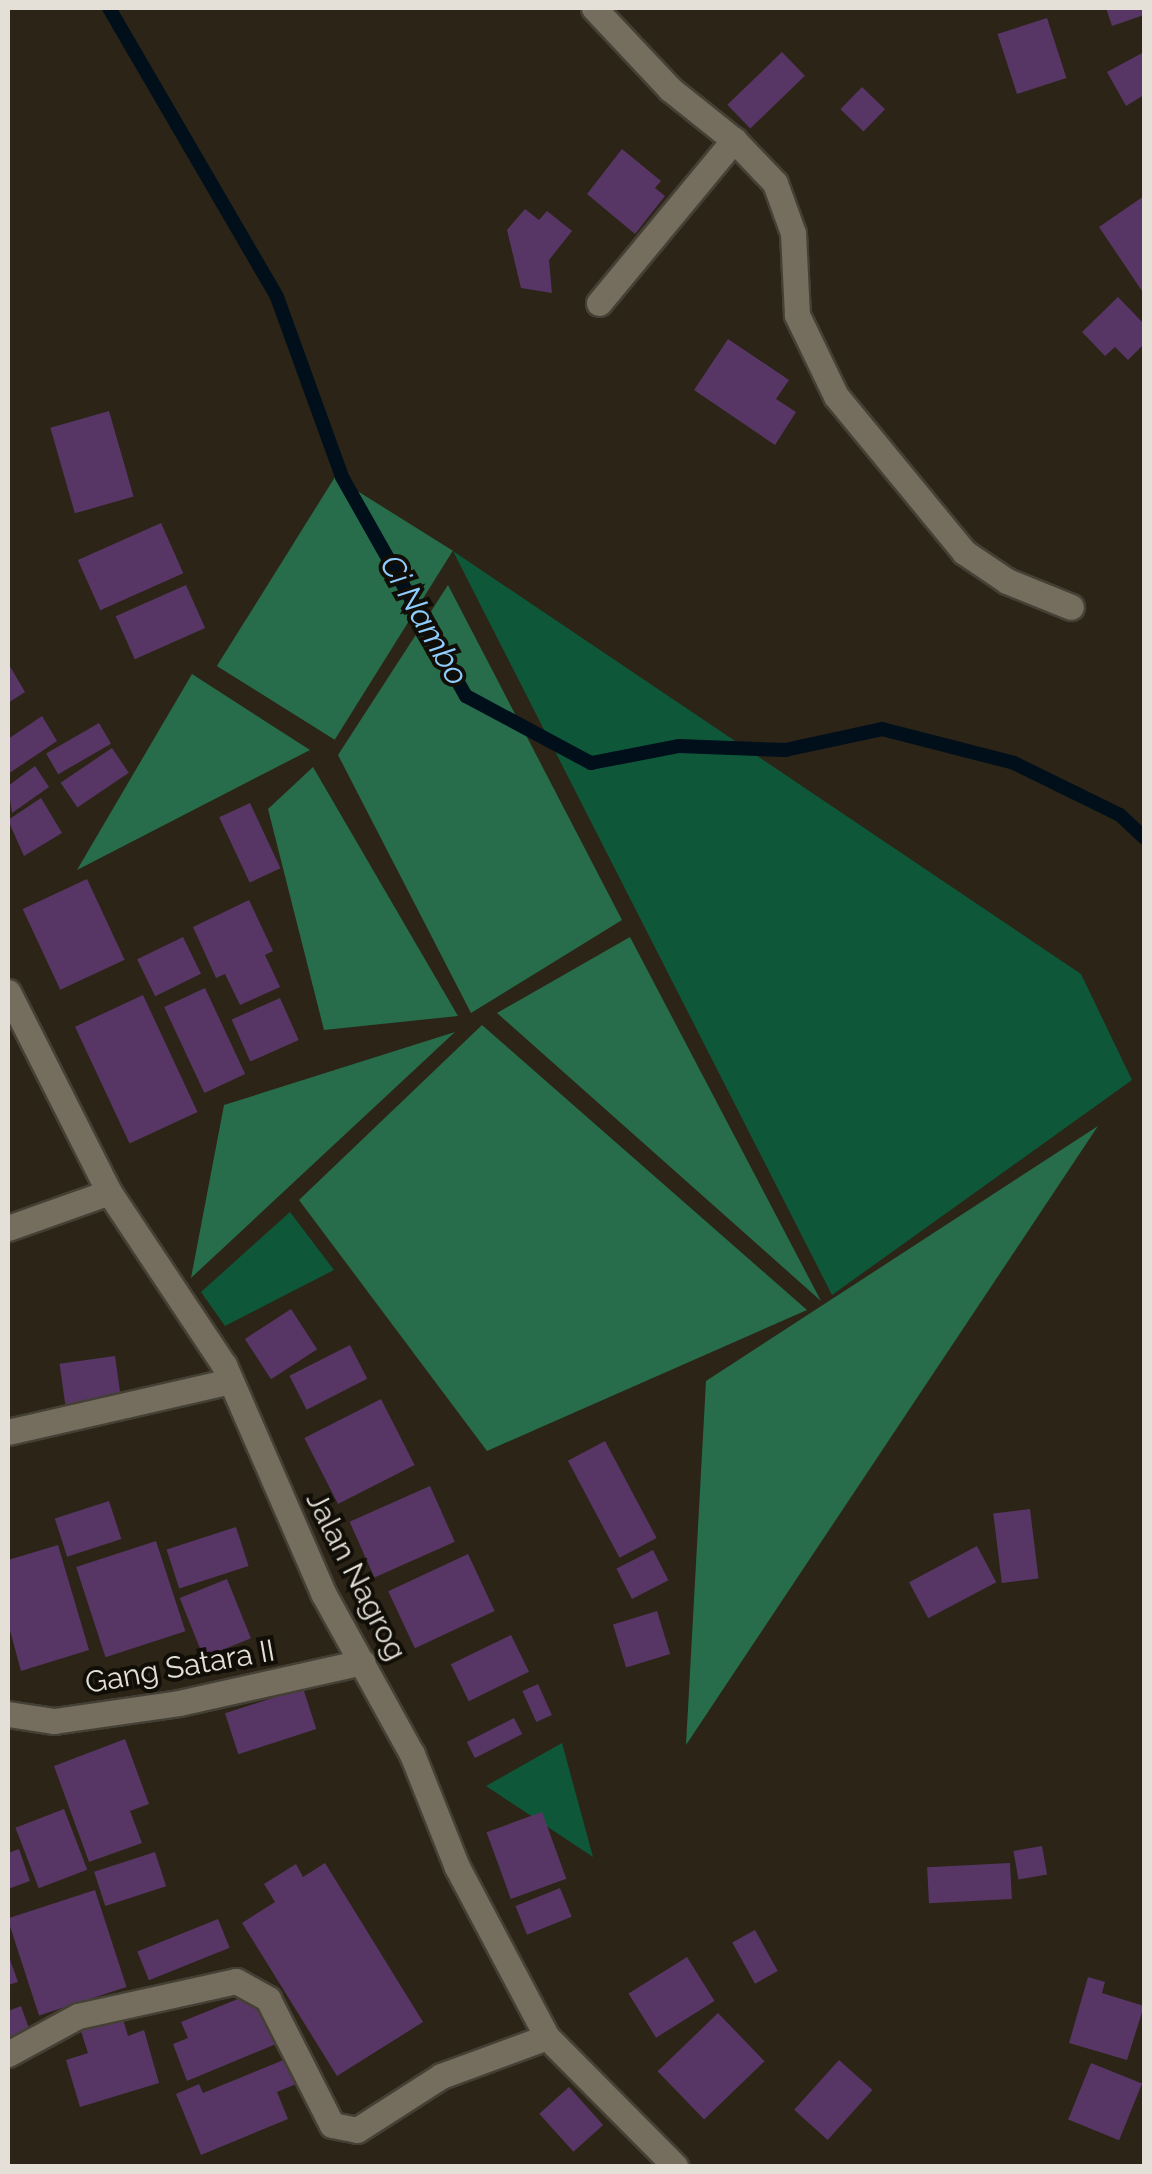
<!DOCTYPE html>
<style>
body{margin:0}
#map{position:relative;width:1152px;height:2174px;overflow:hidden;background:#2b2417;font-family:Raleway,sans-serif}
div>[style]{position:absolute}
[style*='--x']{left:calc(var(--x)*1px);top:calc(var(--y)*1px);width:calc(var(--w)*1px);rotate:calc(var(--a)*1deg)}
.green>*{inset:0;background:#0e5839}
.forest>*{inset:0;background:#276c4b;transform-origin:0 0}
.stream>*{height:14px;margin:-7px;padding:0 7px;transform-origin:7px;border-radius:7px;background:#010f1b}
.building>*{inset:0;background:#573665;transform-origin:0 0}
.roads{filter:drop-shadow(2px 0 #454036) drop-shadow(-2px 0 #454036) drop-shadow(0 2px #454036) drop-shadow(0 -2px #454036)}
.minor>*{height:25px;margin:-12.5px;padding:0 12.5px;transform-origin:12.5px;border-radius:12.5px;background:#756d5d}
span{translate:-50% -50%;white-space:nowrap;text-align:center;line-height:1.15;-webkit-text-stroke:8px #110e08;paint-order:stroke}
.street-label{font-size:30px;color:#e4e0d7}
.water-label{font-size:32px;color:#8fcefe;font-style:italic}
.frame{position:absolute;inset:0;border:10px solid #e4e0d7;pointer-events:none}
</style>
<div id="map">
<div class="green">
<div style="clip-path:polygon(453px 551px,1081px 974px,1132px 1080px,832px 1295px)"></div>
<div style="clip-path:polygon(290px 1212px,334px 1270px,225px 1326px,201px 1292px)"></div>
<div style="clip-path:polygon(562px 1743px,593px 1857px,486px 1786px)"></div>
</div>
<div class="forest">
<div style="left:335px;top:477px;width:139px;height:223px;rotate:32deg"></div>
<div style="clip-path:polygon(448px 585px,622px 920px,471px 1013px,338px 755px)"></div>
<div style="clip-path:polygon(192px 674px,310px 750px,77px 870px)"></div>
<div style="clip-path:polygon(313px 767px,458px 1016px,324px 1030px,268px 809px)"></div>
<div style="clip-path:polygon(630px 937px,821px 1301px,497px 1013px)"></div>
<div style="clip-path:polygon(482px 1025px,807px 1310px,487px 1451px,299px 1200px)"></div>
<div style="clip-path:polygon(455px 1032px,191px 1278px,224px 1105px)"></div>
<div style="clip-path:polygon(1098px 1126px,686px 1745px,706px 1381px)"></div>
</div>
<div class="stream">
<div style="--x:109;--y:8;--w:334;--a:59.8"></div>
<div style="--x:277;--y:297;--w:191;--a:70.1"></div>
<div style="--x:342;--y:477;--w:252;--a:60.5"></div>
<div style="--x:466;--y:696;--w:142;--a:28.2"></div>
<div style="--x:591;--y:763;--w:90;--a:-10.9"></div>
<div style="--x:679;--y:746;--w:106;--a:2.2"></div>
<div style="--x:785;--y:750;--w:99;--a:-12.2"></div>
<div style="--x:882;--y:729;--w:136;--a:14.4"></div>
<div style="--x:1014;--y:763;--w:118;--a:26.1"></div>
<div style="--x:1120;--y:815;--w:33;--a:43"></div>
</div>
<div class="building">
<div style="clip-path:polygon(1106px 8px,1144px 8px,1144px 15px,1112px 26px)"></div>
<div style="left:1047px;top:18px;width:63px;height:52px;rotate:72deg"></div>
<div style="left:782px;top:52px;width:33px;height:76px;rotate:46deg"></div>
<div style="clip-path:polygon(1144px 52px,1144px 95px,1126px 106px,1107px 72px)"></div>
<div style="left:862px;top:87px;width:32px;height:31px;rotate:44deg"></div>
<div style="clip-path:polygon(622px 149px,661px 181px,655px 188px,665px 196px,635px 234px,587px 194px)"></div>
<div style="clip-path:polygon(1144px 196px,1144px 294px,1099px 227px)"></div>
<div style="clip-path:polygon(525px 209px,539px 220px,547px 211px,572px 231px,549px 260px,552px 293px,521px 288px,507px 230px)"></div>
<div style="clip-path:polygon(1118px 297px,1144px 324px,1144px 344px,1128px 360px,1115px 347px,1105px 356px,1082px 332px)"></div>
<div style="clip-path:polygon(728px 339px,789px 380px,776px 399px,796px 412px,775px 445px,694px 390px)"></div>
<div style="left:109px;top:411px;width:89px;height:61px;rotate:74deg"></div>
<div style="left:161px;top:523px;width:55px;height:91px;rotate:66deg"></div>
<div style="left:186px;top:585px;width:47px;height:77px;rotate:66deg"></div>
<div style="clip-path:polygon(8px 663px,25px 692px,8px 703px)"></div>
<div style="clip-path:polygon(42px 716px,57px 741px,8px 774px,8px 739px)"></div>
<div style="left:99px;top:723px;width:24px;height:61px;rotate:60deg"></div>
<div style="left:112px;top:748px;width:30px;height:62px;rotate:56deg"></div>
<div style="clip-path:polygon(35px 766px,49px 787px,12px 813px,8px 786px)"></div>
<div style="clip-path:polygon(41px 798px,62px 833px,24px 856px,8px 820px)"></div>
<div style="left:250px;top:803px;width:72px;height:34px;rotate:65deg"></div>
<div style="left:87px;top:879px;width:89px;height:71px;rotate:65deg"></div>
<div style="clip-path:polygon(249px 900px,273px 951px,265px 955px,280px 987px,240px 1005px,225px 974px,216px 978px,193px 927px)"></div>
<div style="left:183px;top:937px;width:41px;height:51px;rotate:64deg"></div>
<div style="left:205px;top:988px;width:95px;height:45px;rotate:65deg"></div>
<div style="left:143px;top:995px;width:129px;height:75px;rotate:65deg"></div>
<div style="left:280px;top:998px;width:46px;height:53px;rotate:66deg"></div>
<div style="left:291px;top:1309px;width:48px;height:55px;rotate:57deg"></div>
<div style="left:350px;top:1345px;width:38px;height:68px;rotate:63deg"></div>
<div style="left:115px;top:1356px;width:41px;height:56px;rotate:82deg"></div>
<div style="left:381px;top:1399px;width:74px;height:86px;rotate:63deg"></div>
<div style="left:605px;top:1441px;width:110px;height:42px;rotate:62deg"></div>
<div style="left:430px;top:1486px;width:61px;height:88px;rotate:66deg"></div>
<div style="left:109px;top:1501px;width:40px;height:57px;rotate:72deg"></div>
<div style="left:1030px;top:1509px;width:70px;height:37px;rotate:83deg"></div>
<div style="left:236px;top:1527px;width:41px;height:73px;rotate:72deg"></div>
<div style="left:156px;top:1541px;width:95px;height:84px;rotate:72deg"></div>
<div style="clip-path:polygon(58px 1545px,89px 1650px,21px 1671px,8px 1623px,8px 1560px)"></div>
<div style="left:977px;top:1546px;width:41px;height:77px;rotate:62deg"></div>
<div style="left:653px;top:1550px;width:34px;height:41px;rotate:63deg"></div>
<div style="left:468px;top:1554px;width:63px;height:88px;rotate:65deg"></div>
<div style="left:227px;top:1579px;width:64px;height:51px;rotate:68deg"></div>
<div style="left:657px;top:1611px;width:45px;height:46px;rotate:73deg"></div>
<div style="left:511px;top:1635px;width:41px;height:67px;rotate:64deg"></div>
<div style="left:538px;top:1684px;width:34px;height:17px;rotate:66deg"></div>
<div style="left:303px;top:1688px;width:43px;height:82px;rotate:72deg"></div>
<div style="left:514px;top:1718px;width:18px;height:53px;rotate:63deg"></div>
<div style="clip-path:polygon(125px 1739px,149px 1804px,130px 1811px,142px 1843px,89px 1862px,54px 1766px)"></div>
<div style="left:64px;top:1809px;width:65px;height:52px;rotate:69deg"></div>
<div style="left:542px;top:1812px;width:71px;height:59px;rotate:70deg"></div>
<div style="left:1042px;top:1846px;width:29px;height:29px;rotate:80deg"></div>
<div style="clip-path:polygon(19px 1849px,30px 1881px,8px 1889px,8px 1853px)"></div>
<div style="left:155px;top:1852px;width:36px;height:64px;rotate:72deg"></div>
<div style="clip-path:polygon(325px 1863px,423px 2022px,337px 2076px,242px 1923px,275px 1902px,264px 1884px,296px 1864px,303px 1877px)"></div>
<div style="left:1010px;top:1863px;width:36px;height:83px;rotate:87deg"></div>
<div style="left:560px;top:1888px;width:31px;height:48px;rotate:68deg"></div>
<div style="left:95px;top:1890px;width:102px;height:92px;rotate:72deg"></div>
<div style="left:218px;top:1919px;width:31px;height:87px;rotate:68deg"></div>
<div style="left:755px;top:1930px;width:47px;height:26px;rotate:61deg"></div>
<div style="clip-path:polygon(8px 1954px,18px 1982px,8px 1985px)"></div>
<div style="left:687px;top:1957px;width:52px;height:69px;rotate:58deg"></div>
<div style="clip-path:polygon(1088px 1977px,1105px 1982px,1102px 1993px,1144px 2006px,1127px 2060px,1069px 2043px)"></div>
<div style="clip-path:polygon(255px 1992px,276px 2044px,187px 2081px,173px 2044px,188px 2038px,181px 2022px)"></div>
<div style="clip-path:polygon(21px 2006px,32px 2037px,8px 2046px,8px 2011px)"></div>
<div style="clip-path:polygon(120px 2009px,128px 2036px,144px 2030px,159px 2083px,80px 2107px,66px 2060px,88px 2053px,78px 2022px)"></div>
<div style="left:718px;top:2013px;width:67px;height:84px;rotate:46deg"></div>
<div style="clip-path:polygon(286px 2059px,296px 2084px,277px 2092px,288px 2119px,201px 2155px,176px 2094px,199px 2084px,203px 2093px)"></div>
<div style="left:839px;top:2060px;width:45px;height:67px;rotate:42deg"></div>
<div style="left:1091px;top:2063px;width:55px;height:61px;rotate:22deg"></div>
<div style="left:569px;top:2087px;width:51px;height:40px;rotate:48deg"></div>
</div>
<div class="roads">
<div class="minor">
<div style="--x:594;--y:8;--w:111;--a:46.8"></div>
<div style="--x:670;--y:89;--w:82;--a:38.6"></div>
<div style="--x:734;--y:140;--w:59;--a:46.4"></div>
<div style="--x:775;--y:183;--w:53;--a:70.2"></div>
<div style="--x:793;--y:233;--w:82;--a:87.2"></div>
<div style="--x:797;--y:315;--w:90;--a:64.3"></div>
<div style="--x:836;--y:396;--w:202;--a:50.6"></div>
<div style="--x:964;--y:552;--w:52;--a:34"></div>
<div style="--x:1007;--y:581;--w:69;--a:22.1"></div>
<div style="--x:599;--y:303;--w:212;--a:-50.4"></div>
<div style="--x:8;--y:992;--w:224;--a:63.2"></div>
<div style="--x:109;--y:1192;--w:208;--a:56.4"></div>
<div style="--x:224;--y:1365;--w:249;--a:66.5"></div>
<div style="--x:323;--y:1593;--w:184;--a:61.1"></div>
<div style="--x:412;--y:1754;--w:122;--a:68.3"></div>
<div style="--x:457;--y:1867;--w:192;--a:62.1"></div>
<div style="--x:547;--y:2037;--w:182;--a:45.2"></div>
<div style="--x:8;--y:1228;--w:107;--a:-19.6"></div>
<div style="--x:8;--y:1432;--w:228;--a:-12.9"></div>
<div style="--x:8;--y:1714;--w:47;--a:8.7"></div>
<div style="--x:54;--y:1721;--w:126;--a:-8.2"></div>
<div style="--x:179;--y:1703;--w:188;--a:-12.6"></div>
<div style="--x:8;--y:2054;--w:80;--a:-28.5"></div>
<div style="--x:78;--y:2016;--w:162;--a:-12.5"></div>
<div style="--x:236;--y:1981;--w:37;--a:29"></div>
<div style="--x:268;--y:1999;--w:141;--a:63.1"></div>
<div style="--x:332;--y:2125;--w:25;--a:11"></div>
<div style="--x:357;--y:2130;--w:100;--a:-32.7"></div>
<div style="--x:441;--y:2076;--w:113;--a:-20.2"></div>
</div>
</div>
<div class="street-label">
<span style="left:356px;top:1576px;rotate:63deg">Jalan Nagrog</span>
<span style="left:180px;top:1667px;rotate:-10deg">Gang Satara II</span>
</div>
<div class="water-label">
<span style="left:424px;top:620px;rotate:60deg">Ci Nambo</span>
</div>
<div class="frame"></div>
</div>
